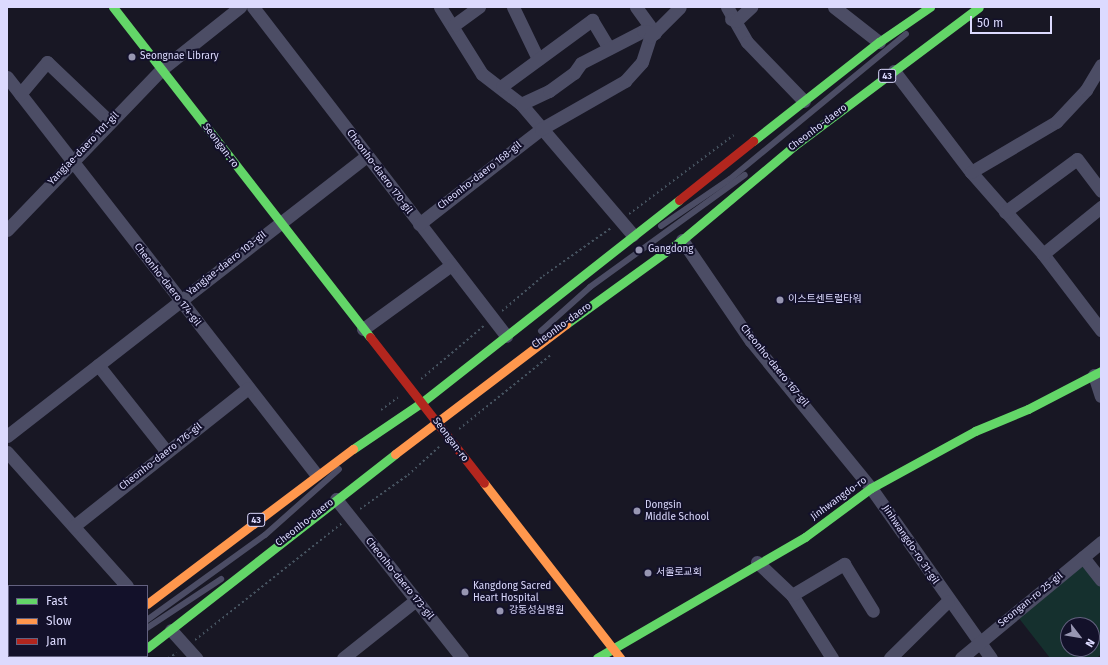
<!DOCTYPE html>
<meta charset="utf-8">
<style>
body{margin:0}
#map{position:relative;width:1108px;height:665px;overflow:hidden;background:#181724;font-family:"Fira Sans","Noto Sans KR",sans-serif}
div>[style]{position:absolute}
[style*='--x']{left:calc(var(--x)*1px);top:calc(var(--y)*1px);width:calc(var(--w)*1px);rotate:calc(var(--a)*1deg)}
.green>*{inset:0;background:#15302e}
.path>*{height:2px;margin-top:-1px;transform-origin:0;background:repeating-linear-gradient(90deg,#465360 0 2px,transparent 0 5px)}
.lane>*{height:6px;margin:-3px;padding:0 3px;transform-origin:3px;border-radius:3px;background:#4c4d65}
.street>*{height:13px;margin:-6.5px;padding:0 6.5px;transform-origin:6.5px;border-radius:6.5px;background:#4c4d65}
.fast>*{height:9px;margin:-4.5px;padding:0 4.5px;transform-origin:4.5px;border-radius:4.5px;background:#63d668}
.slow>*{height:9px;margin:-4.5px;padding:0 4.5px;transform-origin:4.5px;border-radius:4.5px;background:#ff974d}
.jam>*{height:9px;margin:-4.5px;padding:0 4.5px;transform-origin:4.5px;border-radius:4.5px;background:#b3261e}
.dots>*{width:11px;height:11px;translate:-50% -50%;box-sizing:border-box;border:2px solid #13112a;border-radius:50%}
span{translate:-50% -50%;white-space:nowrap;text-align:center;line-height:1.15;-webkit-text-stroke:4px #13112a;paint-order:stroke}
.shield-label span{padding:1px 3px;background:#13112a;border:1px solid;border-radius:3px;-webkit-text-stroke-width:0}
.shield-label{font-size:9px;color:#dcdafe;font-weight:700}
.poi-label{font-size:10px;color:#dcdafe}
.left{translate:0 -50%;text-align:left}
.street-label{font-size:10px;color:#dcdafe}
.frame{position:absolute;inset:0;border:8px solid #dcdafe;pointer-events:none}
.legend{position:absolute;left:8px;top:585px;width:140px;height:72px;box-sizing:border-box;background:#13112a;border:1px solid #63617f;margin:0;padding:5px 7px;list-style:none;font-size:12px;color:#dcdafe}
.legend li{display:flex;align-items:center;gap:8px;height:20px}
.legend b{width:20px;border:1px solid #63617f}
.north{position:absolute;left:1060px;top:617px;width:40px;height:40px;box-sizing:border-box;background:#13112a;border:1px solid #63617f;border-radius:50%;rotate:121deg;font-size:11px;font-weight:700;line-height:16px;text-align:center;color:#dcdafe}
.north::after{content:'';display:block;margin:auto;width:14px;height:18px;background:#9796b2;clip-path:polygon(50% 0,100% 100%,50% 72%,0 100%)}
.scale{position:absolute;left:970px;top:16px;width:82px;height:18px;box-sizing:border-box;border:2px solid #dcdafe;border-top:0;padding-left:5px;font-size:12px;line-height:14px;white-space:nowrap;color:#dcdafe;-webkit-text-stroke:3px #13112a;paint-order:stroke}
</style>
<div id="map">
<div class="green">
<div style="clip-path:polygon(evenodd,1083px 563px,1101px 586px,1101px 654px,1097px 658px,1050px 658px,1018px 617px,1083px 563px,1068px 625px,1092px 625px,1092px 649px,1068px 649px,1068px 625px)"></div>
</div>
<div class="path">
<div style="--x:629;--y:214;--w:131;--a:-37"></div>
<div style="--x:502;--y:311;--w:54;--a:-40.5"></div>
<div style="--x:543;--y:276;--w:83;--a:-35.2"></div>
<div style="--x:421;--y:379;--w:84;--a:-40.2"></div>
<div style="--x:381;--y:410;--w:21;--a:-37"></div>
<div style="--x:459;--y:429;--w:119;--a:-38.9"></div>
<div style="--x:360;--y:509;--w:59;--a:-35.3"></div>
<div style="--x:408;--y:475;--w:42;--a:-42.1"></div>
<div style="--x:195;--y:640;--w:188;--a:-38.5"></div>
<div style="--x:168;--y:658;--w:10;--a:-29"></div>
</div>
<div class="lane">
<div style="--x:661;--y:226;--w:83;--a:-34.3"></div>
<div style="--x:730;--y:179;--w:228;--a:-39.5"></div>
<div style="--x:541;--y:331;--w:66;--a:-41.9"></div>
<div style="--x:590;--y:287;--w:191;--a:-35.9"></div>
<div style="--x:147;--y:620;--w:145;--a:-35.8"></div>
<div style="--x:265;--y:535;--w:99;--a:-41.7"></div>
<div style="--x:147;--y:628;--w:89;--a:-33.5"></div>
<div style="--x:105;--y:658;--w:4;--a:-34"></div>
</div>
<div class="street">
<div style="--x:253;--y:7;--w:415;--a:52.4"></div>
<div style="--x:440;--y:7;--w:79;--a:57.9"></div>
<div style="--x:482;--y:74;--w:49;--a:37.6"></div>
<div style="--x:521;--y:104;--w:172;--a:49.5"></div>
<div style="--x:513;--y:7;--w:58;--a:64.3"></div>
<div style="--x:636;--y:7;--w:32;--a:54"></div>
<div style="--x:727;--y:7;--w:40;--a:60.3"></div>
<div style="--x:747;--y:42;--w:82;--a:46"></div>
<div style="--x:834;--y:7;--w:57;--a:37.9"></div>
<div style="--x:731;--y:19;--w:5;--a:22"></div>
<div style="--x:736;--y:21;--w:21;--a:-43"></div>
<div style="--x:454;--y:25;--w:31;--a:-36"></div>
<div style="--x:894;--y:71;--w:127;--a:52.7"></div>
<div style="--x:971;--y:172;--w:109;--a:48.7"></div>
<div style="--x:1043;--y:254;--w:96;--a:52.7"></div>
<div style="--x:7;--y:77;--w:503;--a:52.11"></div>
<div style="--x:502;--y:86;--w:112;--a:-36.3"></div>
<div style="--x:592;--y:20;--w:33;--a:59"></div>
<div style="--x:20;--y:94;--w:42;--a:-49.8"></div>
<div style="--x:47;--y:62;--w:87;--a:43.6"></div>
<div style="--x:521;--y:104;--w:31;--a:-25"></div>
<div style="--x:549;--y:91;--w:31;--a:-36"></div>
<div style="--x:574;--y:73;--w:12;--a:-55"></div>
<div style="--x:581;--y:63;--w:70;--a:-27.3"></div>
<div style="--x:643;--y:31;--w:12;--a:9"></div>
<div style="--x:971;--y:172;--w:99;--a:-30.5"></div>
<div style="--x:1056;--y:122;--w:44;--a:-46.8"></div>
<div style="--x:1086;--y:90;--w:29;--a:-59"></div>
<div style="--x:1005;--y:212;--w:89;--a:-36.4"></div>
<div style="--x:1077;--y:159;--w:40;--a:53"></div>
<div style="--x:419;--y:224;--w:155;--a:-37.9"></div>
<div style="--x:541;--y:129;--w:97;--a:-29.7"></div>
<div style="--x:625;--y:81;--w:25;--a:-48"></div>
<div style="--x:642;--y:62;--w:26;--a:-72"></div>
<div style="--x:650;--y:37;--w:42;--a:-45"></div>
<div style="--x:7;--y:230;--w:223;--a:-46.1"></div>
<div style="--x:162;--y:69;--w:100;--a:-38.5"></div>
<div style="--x:682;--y:240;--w:122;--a:55.7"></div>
<div style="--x:751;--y:341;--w:190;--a:50.8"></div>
<div style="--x:871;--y:488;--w:208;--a:54.8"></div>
<div style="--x:1043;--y:254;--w:75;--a:-39"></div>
<div style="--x:363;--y:329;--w:109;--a:-36"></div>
<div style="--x:98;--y:365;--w:111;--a:51.6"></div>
<div style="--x:1094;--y:375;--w:22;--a:72"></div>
<div style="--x:7;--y:436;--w:456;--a:-37.9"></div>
<div style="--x:7;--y:452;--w:180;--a:48.2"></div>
<div style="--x:336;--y:499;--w:203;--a:51.6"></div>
<div style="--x:74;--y:526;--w:222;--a:-38.4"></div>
<div style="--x:1083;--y:557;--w:29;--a:52"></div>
<div style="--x:757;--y:562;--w:48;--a:43.3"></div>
<div style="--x:792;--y:595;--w:75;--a:57.6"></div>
<div style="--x:792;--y:595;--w:61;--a:-30.8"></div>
<div style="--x:844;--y:564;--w:55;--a:58.3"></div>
<div style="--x:7;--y:621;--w:3;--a:45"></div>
<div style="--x:171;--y:630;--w:38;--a:48"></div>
<div style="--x:39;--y:656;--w:3;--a:45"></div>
<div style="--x:343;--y:658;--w:93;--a:-38.5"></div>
<div style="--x:890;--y:658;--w:81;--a:-44.5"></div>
<div style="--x:961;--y:658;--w:182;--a:-39.6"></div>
</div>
<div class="fast">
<div style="--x:113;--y:7;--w:418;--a:52.1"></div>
<div style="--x:753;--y:141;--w:160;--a:-38.2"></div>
<div style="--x:879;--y:42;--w:62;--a:-34.5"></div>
<div style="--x:566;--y:324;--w:143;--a:-35.9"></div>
<div style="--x:682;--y:240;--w:146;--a:-40"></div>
<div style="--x:794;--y:146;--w:231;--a:-36.9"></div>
<div style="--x:353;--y:449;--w:82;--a:-34.1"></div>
<div style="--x:421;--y:403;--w:328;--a:-38.2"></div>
<div style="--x:147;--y:648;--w:315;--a:-38"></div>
<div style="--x:77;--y:658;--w:3;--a:-45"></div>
<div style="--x:597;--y:658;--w:241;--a:-30.2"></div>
<div style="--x:805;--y:537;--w:82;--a:-36.6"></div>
<div style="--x:871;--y:488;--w:119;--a:-28.7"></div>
<div style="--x:975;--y:431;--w:57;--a:-22.5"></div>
<div style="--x:1028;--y:409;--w:82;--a:-27.5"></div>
</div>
<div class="slow">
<div style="--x:395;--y:454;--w:215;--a:-37.2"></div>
<div style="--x:484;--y:483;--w:222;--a:52.1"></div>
<div style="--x:147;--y:604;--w:258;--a:-37"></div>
</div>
<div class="jam">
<div style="--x:679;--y:200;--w:95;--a:-38.6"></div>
<div style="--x:370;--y:337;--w:185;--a:52"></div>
</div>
<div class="dots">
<div style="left:132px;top:57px;background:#9796b2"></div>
<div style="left:639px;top:250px;background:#9796b2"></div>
<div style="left:780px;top:300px;background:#9796b2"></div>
<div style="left:637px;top:511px;background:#9796b2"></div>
<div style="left:648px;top:573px;background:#9796b2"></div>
<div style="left:465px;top:592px;background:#9796b2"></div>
<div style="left:500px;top:611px;background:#9796b2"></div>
</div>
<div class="shield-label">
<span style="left:887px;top:76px">43</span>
<span style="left:256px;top:520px">43</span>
</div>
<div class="poi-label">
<span class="left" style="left:140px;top:57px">Seongnae Library</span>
<span class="left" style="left:648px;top:250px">Gangdong</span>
<span class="left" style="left:788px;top:300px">이스트센트럴타워</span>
<span class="left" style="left:645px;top:511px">Dongsin<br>Middle School</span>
<span class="left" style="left:656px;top:573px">서울로교회</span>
<span class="left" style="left:473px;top:592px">Kangdong Sacred<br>Heart Hospital</span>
<span class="left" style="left:509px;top:611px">강동성심병원</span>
</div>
<div class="street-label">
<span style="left:818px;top:128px;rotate:-37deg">Cheonho-daero</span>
<span style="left:220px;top:146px;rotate:53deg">Seongan-ro</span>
<span style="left:84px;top:149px;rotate:-46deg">Yangjae-daero 101-gil</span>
<span style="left:379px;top:172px;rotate:53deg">Cheonho-daero 170-gil</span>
<span style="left:480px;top:176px;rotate:-38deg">Cheonho-daero 168-gil</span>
<span style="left:227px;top:264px;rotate:-38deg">Yangjae-daero 103-gil</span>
<span style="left:167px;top:285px;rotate:52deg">Cheonho-daero 174-gil</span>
<span style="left:562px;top:326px;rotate:-36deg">Cheonho-daero</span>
<span style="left:774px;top:366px;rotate:51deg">Cheonho-daero 167-gil</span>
<span style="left:450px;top:440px;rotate:53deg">Seongan-ro</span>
<span style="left:161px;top:457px;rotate:-38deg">Cheonho-daero 176-gil</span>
<span style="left:839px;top:499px;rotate:-36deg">Jinhwangdo-ro</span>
<span style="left:305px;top:523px;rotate:-38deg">Cheonho-daero</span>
<span style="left:910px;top:545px;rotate:56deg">Jinhwangdo-ro 31-gil</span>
<span style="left:399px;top:579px;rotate:51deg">Cheonho-daero 173-gil</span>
<span style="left:1031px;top:600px;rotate:-39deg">Seongan-ro 25-gil</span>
</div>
<div class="frame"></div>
<ul class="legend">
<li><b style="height:5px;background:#63d668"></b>Fast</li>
<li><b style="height:5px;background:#ff974d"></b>Slow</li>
<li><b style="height:5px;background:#b3261e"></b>Jam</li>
</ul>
<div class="north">N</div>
<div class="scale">50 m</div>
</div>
